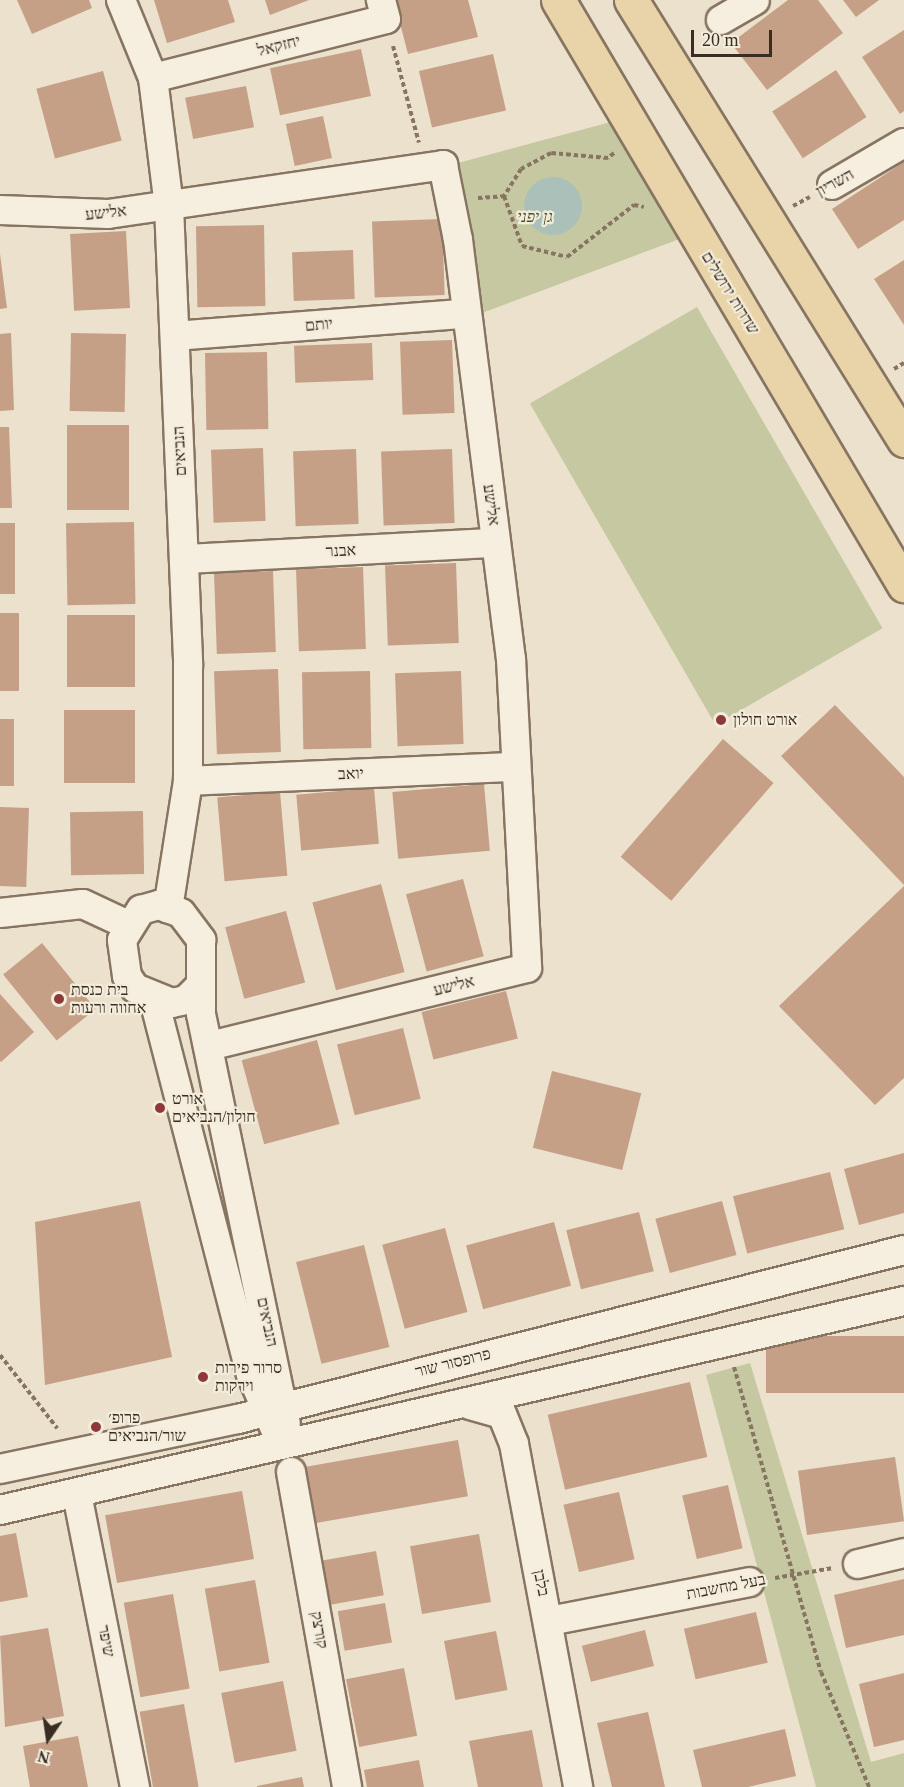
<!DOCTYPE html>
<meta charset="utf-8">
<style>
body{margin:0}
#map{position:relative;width:904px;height:1787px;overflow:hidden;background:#ebe1cc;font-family:"Times New Roman","Noto Sans Hebrew",serif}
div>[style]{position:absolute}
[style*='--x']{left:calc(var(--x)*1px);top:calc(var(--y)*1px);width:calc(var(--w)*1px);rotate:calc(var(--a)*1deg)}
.green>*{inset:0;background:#c5c8a1;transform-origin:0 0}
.water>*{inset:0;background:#acc0ba}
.round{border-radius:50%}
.building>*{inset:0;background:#c59f86;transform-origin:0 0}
.path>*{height:4px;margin-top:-2px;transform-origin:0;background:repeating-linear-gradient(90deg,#877562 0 4.5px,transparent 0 7.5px)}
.roads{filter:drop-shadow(2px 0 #877562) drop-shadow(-2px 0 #877562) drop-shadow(0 2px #877562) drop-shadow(0 -2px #877562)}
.minor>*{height:28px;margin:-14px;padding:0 14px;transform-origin:14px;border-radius:14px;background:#f6efdf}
.major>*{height:33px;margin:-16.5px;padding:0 16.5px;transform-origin:16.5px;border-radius:16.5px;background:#e9d4a9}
.dots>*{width:16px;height:16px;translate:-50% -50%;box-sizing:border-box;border:3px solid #f3ecdb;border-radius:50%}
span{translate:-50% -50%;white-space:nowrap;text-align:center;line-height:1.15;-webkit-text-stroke:4.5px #f3ecdb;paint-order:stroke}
.street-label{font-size:16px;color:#392d23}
.park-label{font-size:16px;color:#4a532c;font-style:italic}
.poi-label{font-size:16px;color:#392d23}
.left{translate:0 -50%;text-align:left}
.north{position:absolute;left:18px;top:1709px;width:60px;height:60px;-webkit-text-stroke:4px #f3ecdb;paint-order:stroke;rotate:193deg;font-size:16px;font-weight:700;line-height:24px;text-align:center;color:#392d23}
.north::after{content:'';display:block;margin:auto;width:21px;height:27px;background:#392d23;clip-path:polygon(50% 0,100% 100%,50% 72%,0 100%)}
.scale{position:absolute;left:691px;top:30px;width:81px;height:27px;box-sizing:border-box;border:3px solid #392d23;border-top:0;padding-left:8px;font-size:18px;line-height:21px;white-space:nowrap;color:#392d23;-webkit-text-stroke:4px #f3ecdb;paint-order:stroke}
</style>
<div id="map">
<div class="green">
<div style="clip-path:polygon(622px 119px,690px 235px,474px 316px,447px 166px)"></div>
<div style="left:697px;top:307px;width:371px;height:193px;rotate:60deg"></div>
<div style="clip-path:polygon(750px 1363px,871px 1762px,904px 1753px,904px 1787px,816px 1787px,706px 1375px)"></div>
</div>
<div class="water">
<div class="round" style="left:524px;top:177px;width:58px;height:58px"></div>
</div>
<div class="building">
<div style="clip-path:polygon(17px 0,89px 0,92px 8px,32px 34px)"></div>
<div style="clip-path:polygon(154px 0,228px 0,235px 22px,167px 43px)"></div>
<div style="clip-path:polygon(265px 0,309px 0,270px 15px)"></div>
<div style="clip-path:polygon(394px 0,468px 0,478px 37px,408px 54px)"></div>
<div style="clip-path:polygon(788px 0,818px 0,843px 33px,767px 90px,731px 43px)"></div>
<div style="clip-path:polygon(843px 0,879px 0,856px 17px)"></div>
<div style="clip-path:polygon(904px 30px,904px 111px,900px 114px,862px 57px)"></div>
<div style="left:361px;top:49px;width:48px;height:93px;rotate:78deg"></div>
<div style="left:493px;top:54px;width:58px;height:76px;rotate:77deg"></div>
<div style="left:836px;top:70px;width:56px;height:76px;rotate:57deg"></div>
<div style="left:103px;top:71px;width:72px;height:69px;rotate:75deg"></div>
<div style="left:246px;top:86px;width:42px;height:62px;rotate:79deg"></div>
<div style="left:323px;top:116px;width:43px;height:38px;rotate:78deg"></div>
<div style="clip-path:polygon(904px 162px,904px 220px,858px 249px,832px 209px)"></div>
<div style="left:442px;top:219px;width:76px;height:70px;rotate:88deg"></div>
<div style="left:264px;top:225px;width:81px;height:68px;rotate:89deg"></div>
<div style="left:126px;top:231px;width:77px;height:56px;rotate:87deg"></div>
<div style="left:353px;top:250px;width:49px;height:61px;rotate:88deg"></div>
<div style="clip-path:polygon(0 254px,7px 308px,0 309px)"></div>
<div style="clip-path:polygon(904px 260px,904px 325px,874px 279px)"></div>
<div style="clip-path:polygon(11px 333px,14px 410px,0 411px,0 334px)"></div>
<div style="left:71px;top:333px;width:55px;height:78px;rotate:1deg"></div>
<div style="left:452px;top:340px;width:73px;height:52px;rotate:88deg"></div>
<div style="left:372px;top:343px;width:37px;height:78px;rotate:88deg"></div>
<div style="left:267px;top:352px;width:77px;height:62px;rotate:89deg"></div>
<div style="left:67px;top:425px;width:62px;height:85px"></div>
<div style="clip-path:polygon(0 427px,9px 427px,12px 508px,0 508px)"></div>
<div style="left:263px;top:448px;width:73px;height:52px;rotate:88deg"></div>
<div style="left:356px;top:449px;width:75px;height:63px;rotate:88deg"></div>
<div style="left:452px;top:449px;width:74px;height:71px;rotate:88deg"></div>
<div style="left:134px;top:522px;width:82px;height:68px;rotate:89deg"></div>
<div style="left:0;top:523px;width:15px;height:71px"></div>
<div style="left:456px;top:563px;width:80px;height:71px;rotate:88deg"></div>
<div style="left:363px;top:567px;width:82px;height:67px;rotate:88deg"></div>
<div style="left:273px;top:571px;width:81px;height:59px;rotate:88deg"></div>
<div style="left:0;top:613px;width:19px;height:78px"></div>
<div style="left:67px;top:615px;width:68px;height:72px"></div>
<div style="left:278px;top:669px;width:83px;height:64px;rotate:88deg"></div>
<div style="left:370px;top:671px;width:77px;height:68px;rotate:89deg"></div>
<div style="left:461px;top:671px;width:73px;height:66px;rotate:88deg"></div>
<div style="clip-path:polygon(835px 705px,904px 777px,904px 885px,781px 756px)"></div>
<div style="left:64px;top:710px;width:71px;height:73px"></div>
<div style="left:0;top:719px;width:14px;height:67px"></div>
<div style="left:723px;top:739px;width:67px;height:156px;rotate:41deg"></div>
<div style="left:484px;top:784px;width:67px;height:92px;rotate:85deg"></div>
<div style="left:374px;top:788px;width:56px;height:78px;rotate:85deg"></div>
<div style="left:280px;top:792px;width:84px;height:63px;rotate:85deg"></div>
<div style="left:0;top:807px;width:29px;height:79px;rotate:2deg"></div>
<div style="left:143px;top:811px;width:63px;height:73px;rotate:89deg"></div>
<div style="left:463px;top:879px;width:80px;height:59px;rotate:75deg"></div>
<div style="left:381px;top:884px;width:91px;height:71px;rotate:75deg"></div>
<div style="clip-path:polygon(904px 886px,904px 1078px,875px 1105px,779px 1006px)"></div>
<div style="left:286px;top:911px;width:74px;height:63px;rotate:75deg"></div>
<div style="left:42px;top:943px;width:85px;height:50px;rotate:51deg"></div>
<div style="left:506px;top:991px;width:49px;height:87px;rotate:76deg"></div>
<div style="clip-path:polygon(0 994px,34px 1032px,1px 1062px,0 1061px)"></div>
<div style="left:403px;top:1028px;width:73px;height:68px;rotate:76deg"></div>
<div style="left:317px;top:1040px;width:87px;height:78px;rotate:75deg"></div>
<div style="left:552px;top:1071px;width:92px;height:79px;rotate:14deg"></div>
<div style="clip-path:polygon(904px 1153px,904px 1213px,859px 1225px,844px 1169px)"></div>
<div style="left:830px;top:1172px;width:59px;height:100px;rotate:76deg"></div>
<div style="clip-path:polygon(140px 1201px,172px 1357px,45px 1385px,35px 1222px)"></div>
<div style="left:722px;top:1201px;width:56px;height:69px;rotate:75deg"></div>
<div style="left:639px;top:1212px;width:61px;height:75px;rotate:76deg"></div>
<div style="left:554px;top:1222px;width:66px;height:91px;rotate:75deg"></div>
<div style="left:445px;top:1228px;width:87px;height:65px;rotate:75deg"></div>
<div style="left:364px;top:1245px;width:105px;height:70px;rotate:76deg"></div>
<div style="left:904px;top:1336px;width:57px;height:138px;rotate:90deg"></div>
<div style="left:690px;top:1382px;width:77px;height:146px;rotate:77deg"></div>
<div style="left:458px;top:1440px;width:57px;height:157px;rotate:80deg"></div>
<div style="left:895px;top:1457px;width:65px;height:98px;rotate:82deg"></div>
<div style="left:728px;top:1485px;width:65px;height:47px;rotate:77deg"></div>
<div style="left:242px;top:1491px;width:69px;height:139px;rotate:80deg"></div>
<div style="left:619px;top:1492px;width:69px;height:57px;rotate:77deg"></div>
<div style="clip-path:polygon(16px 1533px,28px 1597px,0 1602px,0 1536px)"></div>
<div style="left:479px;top:1534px;width:69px;height:70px;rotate:80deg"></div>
<div style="left:376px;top:1551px;width:45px;height:60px;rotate:80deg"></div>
<div style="clip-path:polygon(904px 1579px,904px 1635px,846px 1648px,834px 1595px)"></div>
<div style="left:255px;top:1580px;width:84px;height:51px;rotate:80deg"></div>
<div style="left:173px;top:1594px;width:96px;height:50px;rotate:80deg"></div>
<div style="left:385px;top:1603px;width:40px;height:48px;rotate:80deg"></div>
<div style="left:756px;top:1612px;width:52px;height:74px;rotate:77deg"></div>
<div style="clip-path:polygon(48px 1628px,64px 1716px,5px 1727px,0 1636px)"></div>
<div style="left:645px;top:1630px;width:37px;height:65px;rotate:76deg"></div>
<div style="left:496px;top:1631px;width:60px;height:53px;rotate:79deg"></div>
<div style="left:404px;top:1668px;width:69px;height:59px;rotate:79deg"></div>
<div style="clip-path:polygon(904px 1673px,904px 1740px,874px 1747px,859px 1684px)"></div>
<div style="left:283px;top:1681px;width:71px;height:63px;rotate:79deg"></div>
<div style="left:184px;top:1704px;width:84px;height:45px;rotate:80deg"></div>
<div style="clip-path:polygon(648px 1712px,665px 1787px,612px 1787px,597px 1723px)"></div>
<div style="clip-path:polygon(785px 1729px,796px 1776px,748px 1787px,702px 1787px,693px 1750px)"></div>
<div style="clip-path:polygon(532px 1730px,543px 1787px,478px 1787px,469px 1741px)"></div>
<div style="clip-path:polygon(78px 1736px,88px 1787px,30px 1787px,23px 1746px)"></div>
<div style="clip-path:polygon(419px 1760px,424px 1787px,367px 1787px,364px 1770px)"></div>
<div style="clip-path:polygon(302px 1777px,304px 1787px,257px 1787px,257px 1786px)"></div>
</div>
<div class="path">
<div style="--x:393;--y:46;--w:100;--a:75"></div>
<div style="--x:614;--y:153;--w:8;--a:140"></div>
<div style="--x:608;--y:158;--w:57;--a:-175"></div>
<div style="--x:551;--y:153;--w:34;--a:152"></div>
<div style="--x:521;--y:169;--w:32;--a:122"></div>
<div style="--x:504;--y:196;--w:53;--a:70.2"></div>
<div style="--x:522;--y:246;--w:46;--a:13.7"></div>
<div style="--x:567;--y:257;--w:85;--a:-37.8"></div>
<div style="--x:634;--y:205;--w:10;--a:11"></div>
<div style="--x:478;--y:198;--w:26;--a:-4"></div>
<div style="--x:793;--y:206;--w:19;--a:-28"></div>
<div style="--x:894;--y:369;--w:12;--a:-31"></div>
<div style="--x:0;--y:1355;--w:93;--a:52"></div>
<div style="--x:734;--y:1367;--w:317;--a:74.1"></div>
<div style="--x:821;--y:1672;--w:125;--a:67.3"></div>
<div style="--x:775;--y:1578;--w:59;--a:-9.8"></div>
</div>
<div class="roads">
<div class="minor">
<div style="--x:121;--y:0;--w:84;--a:67.7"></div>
<div style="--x:153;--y:78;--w:129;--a:82.9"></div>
<div style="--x:169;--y:206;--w:460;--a:87.6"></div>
<div style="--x:188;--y:666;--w:115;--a:90"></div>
<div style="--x:188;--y:781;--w:129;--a:98.9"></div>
<div style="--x:721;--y:20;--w:39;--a:-30"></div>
<div style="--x:153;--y:78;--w:240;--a:-14.2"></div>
<div style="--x:386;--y:19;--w:20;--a:-105"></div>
<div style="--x:832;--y:185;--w:83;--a:-30.3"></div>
<div style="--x:0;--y:210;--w:108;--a:2.1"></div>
<div style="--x:108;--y:214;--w:339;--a:-8.3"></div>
<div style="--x:443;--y:165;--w:76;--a:78.7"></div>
<div style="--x:458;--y:240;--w:422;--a:82.8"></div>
<div style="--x:511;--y:659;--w:309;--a:87"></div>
<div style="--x:527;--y:968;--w:326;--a:166.2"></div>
<div style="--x:175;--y:336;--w:289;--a:-4.4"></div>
<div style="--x:186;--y:559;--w:310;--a:-3"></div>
<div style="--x:188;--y:781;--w:326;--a:-2.5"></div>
<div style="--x:0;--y:913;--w:83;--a:-6.2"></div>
<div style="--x:83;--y:904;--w:50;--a:25"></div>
<div style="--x:199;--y:987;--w:18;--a:135"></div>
<div style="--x:186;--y:1000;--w:14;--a:168"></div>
<div style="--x:172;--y:1003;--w:40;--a:-158"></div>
<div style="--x:135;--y:988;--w:14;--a:-124"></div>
<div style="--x:127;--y:976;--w:36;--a:-98"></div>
<div style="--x:122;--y:940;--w:36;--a:-58"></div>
<div style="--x:141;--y:910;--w:19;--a:-16"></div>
<div style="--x:159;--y:905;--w:23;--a:20"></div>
<div style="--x:181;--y:913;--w:34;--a:53"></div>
<div style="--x:201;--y:940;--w:74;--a:90"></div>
<div style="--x:201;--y:1014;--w:418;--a:78.3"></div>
<div style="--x:154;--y:1000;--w:386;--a:75.5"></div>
<div style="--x:251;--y:1374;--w:58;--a:66.5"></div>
<div style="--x:470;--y:1405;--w:33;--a:16"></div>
<div style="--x:502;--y:1414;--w:32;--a:68"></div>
<div style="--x:514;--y:1444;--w:349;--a:79.4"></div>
<div style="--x:0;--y:1469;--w:243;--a:-11.9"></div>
<div style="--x:238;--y:1419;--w:687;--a:-14.24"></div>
<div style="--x:291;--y:1472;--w:320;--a:79.9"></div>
<div style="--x:77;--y:1494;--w:299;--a:78.8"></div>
<div style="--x:0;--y:1510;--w:928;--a:-13.02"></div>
<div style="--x:858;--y:1564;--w:47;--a:-13.4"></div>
<div style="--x:549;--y:1621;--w:204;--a:-11"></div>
</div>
<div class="major">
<div style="--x:558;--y:0;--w:680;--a:59.4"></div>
<div style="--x:631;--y:0;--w:518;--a:58.18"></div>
</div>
</div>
<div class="dots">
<div style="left:721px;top:720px;background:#8f383a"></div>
<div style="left:59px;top:999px;background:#8f383a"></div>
<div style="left:160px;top:1108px;background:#8f383a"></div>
<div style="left:203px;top:1377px;background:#8f383a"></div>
<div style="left:96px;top:1427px;background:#8f383a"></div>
</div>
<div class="street-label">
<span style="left:279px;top:46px;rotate:-14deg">יחזקאל</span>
<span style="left:835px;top:183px;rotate:-29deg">השריון</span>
<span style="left:106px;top:213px;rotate:-6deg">אלישע</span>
<span style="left:730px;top:293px;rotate:58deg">שדרות ירושלים</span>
<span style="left:319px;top:325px;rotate:-5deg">יותם</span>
<span style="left:180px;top:451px;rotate:-93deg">הנביאים</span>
<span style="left:491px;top:505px;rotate:82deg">אלישע</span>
<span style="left:341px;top:551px;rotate:-3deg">אבנר</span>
<span style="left:351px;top:774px;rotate:-2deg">יואב</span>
<span style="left:454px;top:986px;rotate:-14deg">אלישע</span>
<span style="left:267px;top:1322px;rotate:78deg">הנביאים</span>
<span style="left:453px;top:1363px;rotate:-14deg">פרופסור שור</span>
<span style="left:541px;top:1583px;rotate:79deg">בלבן</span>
<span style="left:726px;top:1587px;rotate:-11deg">בעל מחשבות</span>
<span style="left:319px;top:1630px;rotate:80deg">קורצק</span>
<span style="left:106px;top:1641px;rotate:79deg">שיפר</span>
</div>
<div class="park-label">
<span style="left:535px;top:217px">גן יפני</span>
</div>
<div class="poi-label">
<span class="left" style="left:733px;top:720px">אורט חולון</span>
<span class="left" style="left:71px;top:999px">בית כנסת<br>אחווה ורעות</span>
<span class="left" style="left:172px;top:1108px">אורט<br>חולון/הנביאים</span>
<span class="left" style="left:215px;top:1377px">סרור פירות<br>וירקות</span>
<span class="left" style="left:108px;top:1427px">פרופ׳<br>שור/הנביאים</span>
</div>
<div class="north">N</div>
<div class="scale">20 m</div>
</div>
